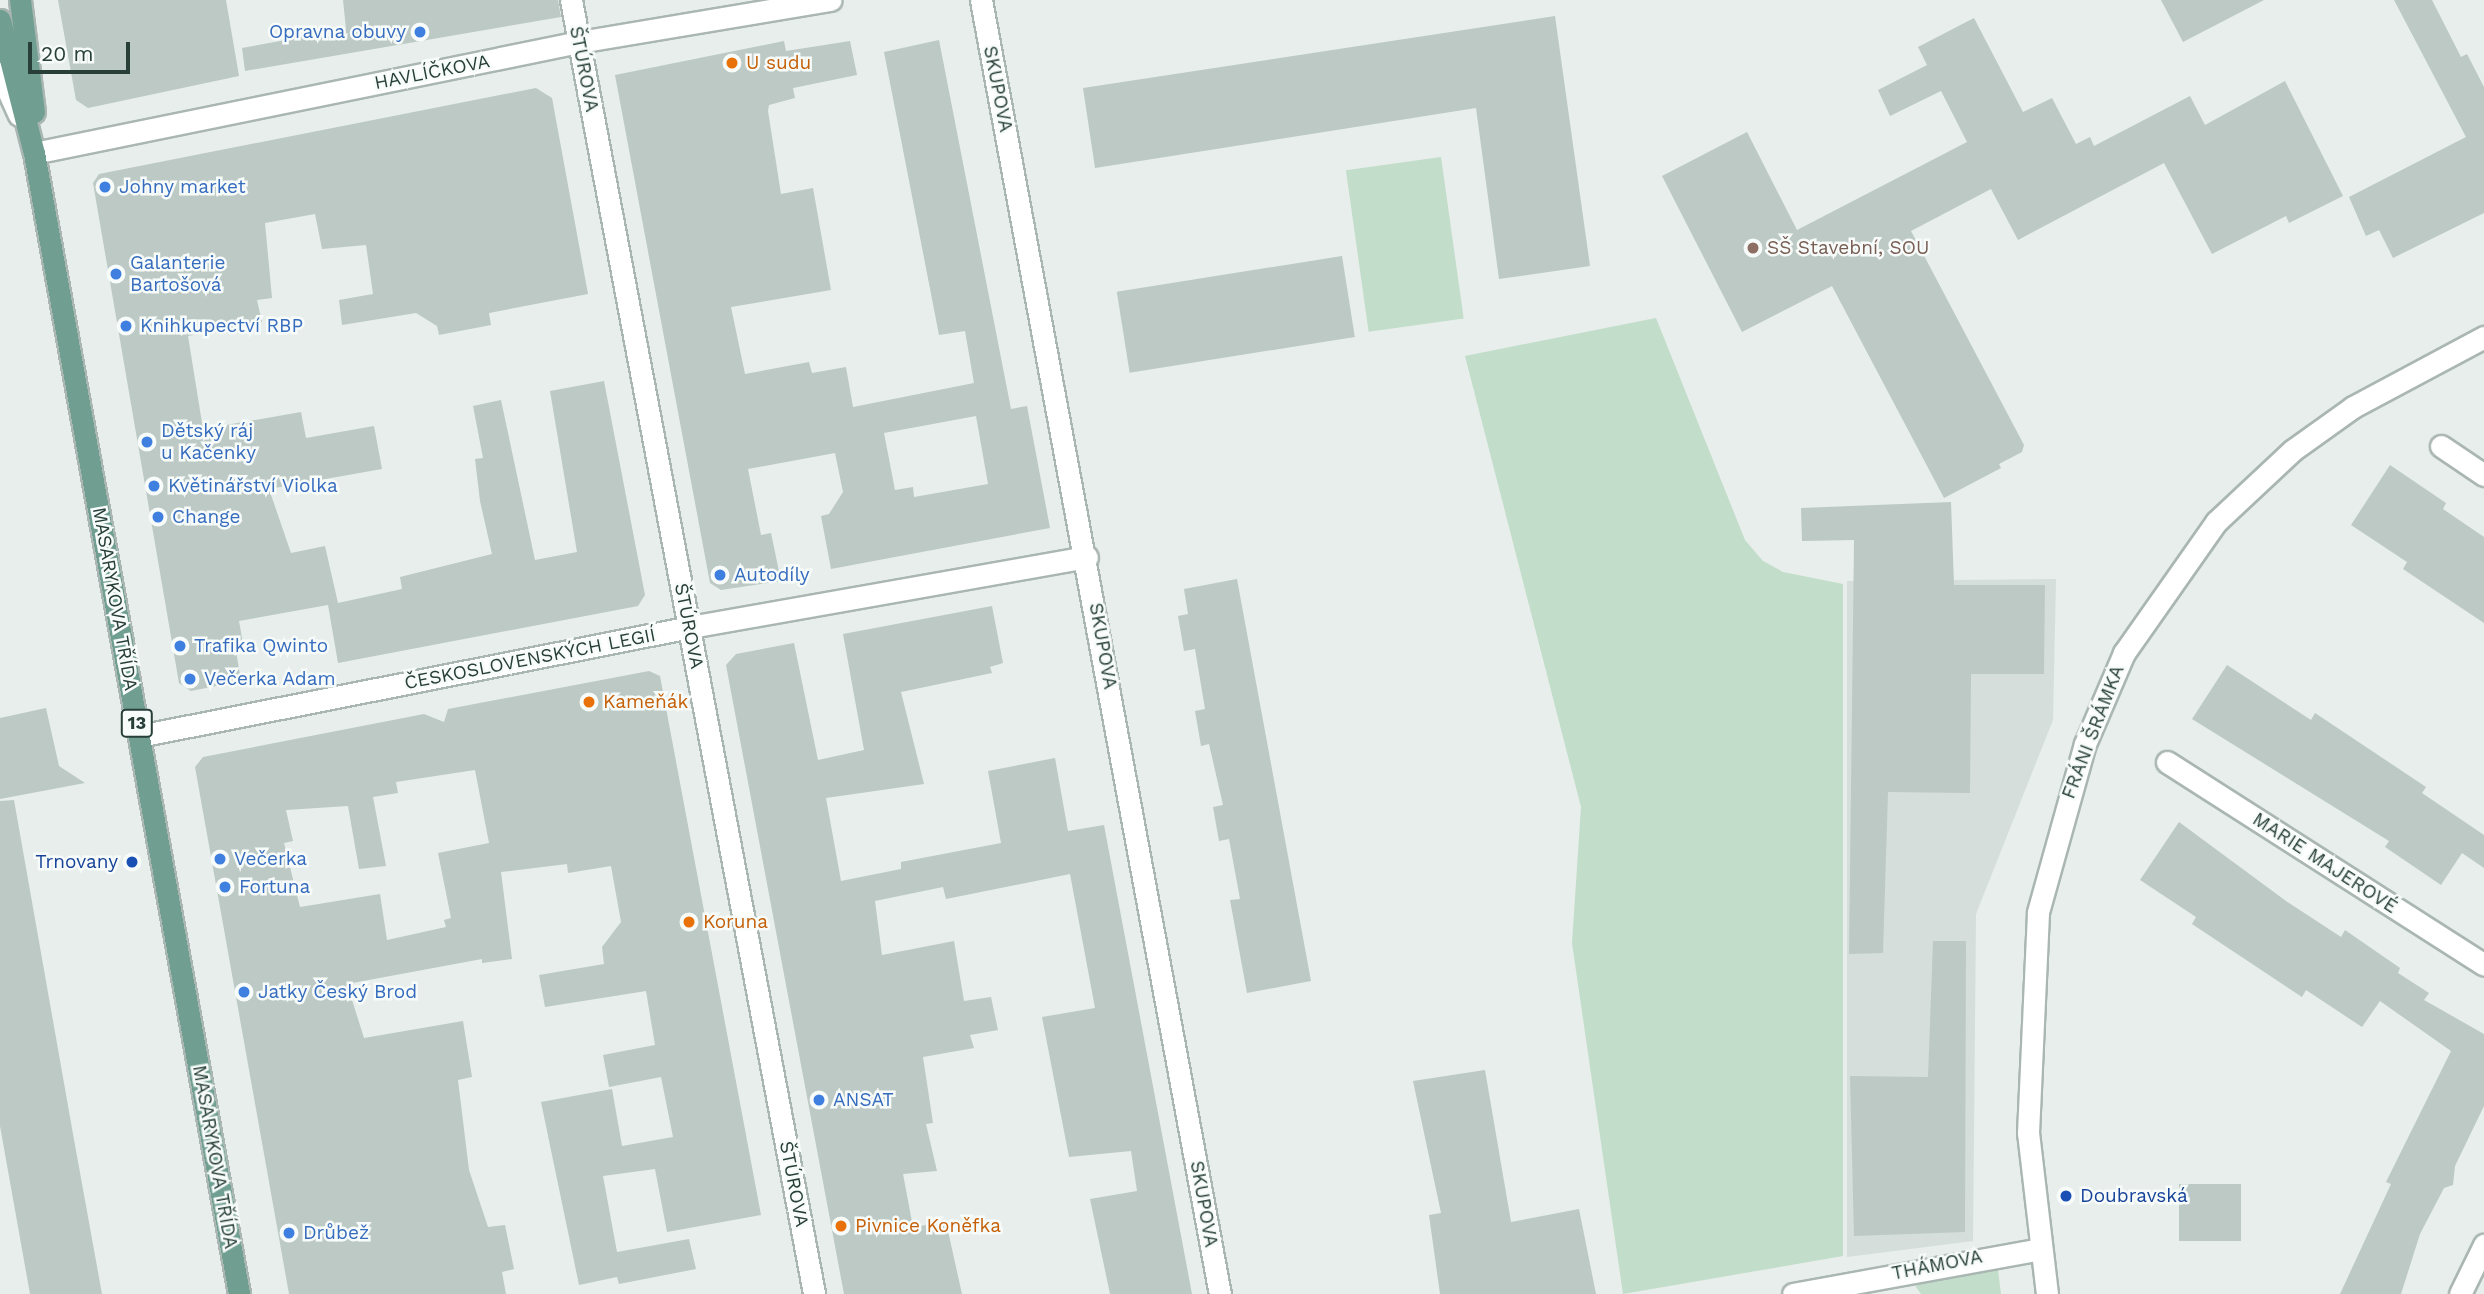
<!DOCTYPE html>
<meta charset="utf-8">
<style>
body{margin:0}
#map{position:relative;width:2484px;height:1294px;overflow:hidden;background:#e7eeeb;font-family:"Work Sans",sans-serif}
div>[style]{position:absolute}
[style*='--x']{left:calc(var(--x)*1px);top:calc(var(--y)*1px);width:calc(var(--w)*1px);rotate:calc(var(--a)*1deg)}
.built>*{inset:0;background:#d5deda}
.green>*{inset:0;background:#c2ddc9;transform-origin:0 0}
.building>*{inset:0;background:#bcc9c4;transform-origin:0 0}
.roads{filter:drop-shadow(2px 0 #aab6b2) drop-shadow(-2px 0 #aab6b2) drop-shadow(0 2px #aab6b2) drop-shadow(0 -2px #aab6b2)}
.minor>*{height:21px;margin:-10.5px;padding:0 10.5px;transform-origin:10.5px;border-radius:10.5px;background:#fff}
.tertiary>*{height:21px;margin:-10.5px;padding:0 10.5px;transform-origin:10.5px;border-radius:10.5px;background:#fff}
.primary>*{height:21px;margin:-10.5px;padding:0 10.5px;transform-origin:10.5px;border-radius:10.5px;background:#709f92}
.dots>*{width:19px;height:19px;translate:-50% -50%;box-sizing:border-box;border:4px solid #f7fbf9;border-radius:50%}
span{translate:-50% -50%;white-space:nowrap;text-align:center;line-height:1.15;-webkit-text-stroke:5px #f7fbf9;paint-order:stroke}
.shield-label span{padding:2px 5px;background:#f7fbf9;border:2px solid;border-radius:5px;-webkit-text-stroke-width:0}
.shield-label{font-size:18px;color:#273f38;font-weight:700}
.shop-label{font-size:19px;color:#366cbe}
.right{translate:-100% -50%;text-align:right}
.left{translate:0 -50%;text-align:left}
.food-label{font-size:19px;color:#c56008}
.street-label{font-size:19px;color:#273f38}
.education-label{font-size:19px;color:#785e54}
.transit-label{font-size:19px;color:#164399}
.scale{position:absolute;left:28px;top:42px;width:102px;height:32px;box-sizing:border-box;border:4px solid #273f38;border-top:0;padding-left:9px;font-size:21px;line-height:24px;white-space:nowrap;color:#273f38;-webkit-text-stroke:5px #f7fbf9;paint-order:stroke}
</style>
<div id="map">
<div class="built">
<div style="clip-path:polygon(2056px 579px,2053px 720px,1976px 914px,1973px 1241px,1847px 1257px,1847px 581px)"></div>
</div>
<div class="green">
<div style="left:1441px;top:157px;width:163px;height:96px;rotate:82deg"></div>
<div style="clip-path:polygon(1656px 318px,1745px 540px,1763px 561px,1783px 572px,1843px 584px,1843px 1256px,1623px 1294px,1572px 943px,1581px 807px,1465px 356px)"></div>
<div style="clip-path:polygon(1997px 1262px,2001px 1294px,1921px 1294px,1916px 1287px,1917px 1277px)"></div>
</div>
<div class="building">
<div style="clip-path:polygon(58px 0,226px 0,239px 76px,88px 108px,76px 100px)"></div>
<div style="clip-path:polygon(343px 0,558px 0,561px 17px,245px 71px,242px 48px,346px 29px)"></div>
<div style="clip-path:polygon(2161px 0,2264px 0,2183px 42px)"></div>
<div style="clip-path:polygon(2394px 0,2432px 0,2461px 57px,2467px 54px,2484px 87px,2484px 213px,2393px 258px,2379px 230px,2366px 236px,2349px 197px,2466px 137px)"></div>
<div style="clip-path:polygon(1555px 16px,1590px 266px,1499px 279px,1476px 108px,1095px 168px,1083px 88px)"></div>
<div style="clip-path:polygon(1974px 18px,2023px 112px,2052px 98px,2076px 144px,2090px 137px,2094px 146px,2190px 96px,2205px 125px,2285px 81px,2343px 196px,2289px 223px,2286px 216px,2212px 254px,2164px 163px,2018px 240px,1991px 189px,1911px 231px,2024px 445px,2022px 452px,1999px 464px,2001px 468px,1944px 498px,1832px 286px,1742px 332px,1662px 176px,1747px 132px,1797px 230px,1967px 142px,1941px 91px,1890px 116px,1878px 90px,1927px 65px,1918px 47px)"></div>
<div style="clip-path:polygon(evenodd,939px 40px,1011px 409px,1027px 406px,1050px 528px,831px 569px,821px 516px,829px 514px,843px 492px,835px 453px,748px 469px,761px 535px,771px 533px,781px 581px,721px 590px,710px 583px,615px 75px,784px 41px,786px 51px,850px 41px,857px 75px,793px 88px,795px 98px,769px 105px,768px 111px,781px 194px,813px 188px,831px 290px,731px 307px,745px 374px,809px 362px,812px 373px,846px 367px,853px 407px,974px 383px,965px 331px,939px 335px,884px 52px,939px 40px,976px 416px,988px 484px,914px 497px,913px 487px,895px 490px,884px 433px,976px 416px)"></div>
<div style="clip-path:polygon(536px 88px,552px 98px,588px 294px,489px 313px,491px 325px,439px 335px,437px 326px,416px 313px,342px 325px,339px 300px,373px 294px,366px 245px,322px 249px,315px 214px,265px 223px,272px 298px,257px 300px,262px 322px,188px 336px,203px 429px,301px 412px,306px 438px,374px 426px,382px 469px,269px 489px,291px 553px,325px 546px,338px 603px,402px 589px,400px 577px,492px 554px,480px 501px,475px 459px,483px 458px,473px 406px,501px 400px,535px 560px,577px 552px,550px 391px,604px 381px,645px 595px,638px 606px,338px 663px,328px 605px,239px 621px,244px 649px,236px 651px,241px 681px,191px 691px,179px 683px,93px 183px,99px 174px)"></div>
<div style="left:1342px;top:256px;width:82px;height:228px;rotate:81deg"></div>
<div style="clip-path:polygon(2390px 465px,2446px 503px,2443px 509px,2484px 537px,2484px 623px,2403px 569px,2407px 562px,2351px 525px)"></div>
<div style="clip-path:polygon(1951px 502px,1954px 585px,2045px 585px,2044px 674px,1971px 674px,1970px 793px,1888px 792px,1883px 953px,1849px 954px,1854px 540px,1802px 541px,1801px 508px)"></div>
<div style="clip-path:polygon(1237px 579px,1311px 981px,1247px 993px,1230px 900px,1240px 899px,1229px 839px,1219px 841px,1213px 807px,1223px 805px,1209px 744px,1201px 746px,1195px 711px,1205px 709px,1195px 649px,1184px 651px,1178px 616px,1188px 614px,1184px 589px)"></div>
<div style="clip-path:polygon(992px 606px,1003px 663px,990px 667px,992px 673px,901px 692px,924px 784px,826px 798px,841px 881px,901px 869px,901px 862px,1001px 843px,988px 771px,1055px 758px,1068px 831px,1104px 825px,1192px 1294px,1110px 1294px,1090px 1199px,1137px 1191px,1131px 1151px,1069px 1157px,1042px 1017px,1095px 1008px,1070px 874px,946px 899px,943px 887px,875px 901px,882px 955px,954px 941px,964px 1001px,991px 997px,998px 1030px,970px 1035px,974px 1048px,923px 1057px,933px 1123px,926px 1124px,937px 1171px,903px 1174px,913px 1227px,946px 1222px,962px 1294px,844px 1294px,726px 665px,736px 654px,794px 643px,818px 760px,864px 750px,843px 634px)"></div>
<div style="clip-path:polygon(2227px 665px,2311px 720px,2315px 713px,2426px 787px,2422px 793px,2484px 835px,2484px 868px,2462px 853px,2441px 885px,2385px 847px,2389px 841px,2192px 719px)"></div>
<div style="clip-path:polygon(evenodd,649px 671px,660px 676px,761px 1215px,667px 1232px,655px 1169px,603px 1176px,617px 1252px,689px 1239px,696px 1269px,619px 1284px,617px 1277px,579px 1285px,541px 1102px,612px 1089px,622px 1146px,673px 1137px,661px 1077px,609px 1087px,603px 1055px,655px 1045px,646px 991px,545px 1007px,539px 975px,604px 964px,602px 947px,621px 922px,611px 866px,568px 873px,567px 864px,501px 872px,512px 959px,482px 963px,482px 959px,347px 984px,364px 1038px,463px 1021px,472px 1077px,458px 1080px,469px 1170px,488px 1227px,505px 1225px,514px 1269px,502px 1272px,506px 1294px,289px 1294px,195px 767px,203px 757px,424px 714px,444px 722px,448px 709px,649px 671px,475px 770px,489px 843px,438px 853px,451px 918px,444px 920px,446px 927px,387px 940px,380px 894px,300px 907px,284px 843px,293px 841px,286px 810px,348px 806px,359px 869px,386px 866px,373px 797px,398px 793px,396px 782px,475px 770px)"></div>
<div style="clip-path:polygon(46px 708px,59px 766px,85px 783px,0 799px,0 718px)"></div>
<div style="clip-path:polygon(14px 800px,73px 1134px,102px 1294px,30px 1294px,0 1126px,0 801px)"></div>
<div style="clip-path:polygon(2179px 822px,2286px 901px,2341px 937px,2345px 930px,2400px 968px,2398px 973px,2429px 993px,2424px 1000px,2484px 1034px,2484px 1106px,2455px 1166px,2453px 1185px,2444px 1188px,2420px 1234px,2401px 1294px,2340px 1294px,2391px 1184px,2386px 1182px,2451px 1051px,2380px 1001px,2362px 1027px,2306px 990px,2302px 997px,2192px 924px,2196px 917px,2140px 880px)"></div>
<div style="clip-path:polygon(1933px 941px,1966px 941px,1965px 1232px,1854px 1236px,1850px 1076px,1928px 1077px)"></div>
<div style="clip-path:polygon(1485px 1070px,1511px 1222px,1579px 1209px,1596px 1294px,1440px 1294px,1429px 1215px,1441px 1213px,1413px 1081px)"></div>
<div style="left:2179px;top:1184px;width:62px;height:57px"></div>
</div>
<div class="roads">
<div class="minor">
<div style="--x:571;--y:0;--w:1317;--a:79.36"></div>
<div style="--x:981;--y:0;--w:1316;--a:79.54"></div>
<div style="--x:34;--y:153;--w:556;--a:-11.51"></div>
<div style="--x:579;--y:42;--w:255;--a:-9.5"></div>
<div style="--x:2441;--y:446;--w:52;--a:34"></div>
<div style="--x:139;--y:736;--w:562;--a:-11.19"></div>
<div style="--x:690;--y:627;--w:403;--a:-10"></div>
<div style="--x:2167;--y:762;--w:376;--a:32.6"></div>
<div style="--x:1793;--y:1294;--w:252;--a:-10.3"></div>
<div style="--x:2460;--y:1294;--w:55;--a:-63.9"></div>
</div>
<div class="tertiary">
<div style="--x:0;--y:73;--w:46;--a:65.7"></div>
<div style="--x:2047;--y:1294;--w:162;--a:-96.7"></div>
<div style="--x:2028;--y:1133;--w:221;--a:-87.4"></div>
<div style="--x:2038;--y:912;--w:174;--a:-74.4"></div>
<div style="--x:2085;--y:744;--w:99;--a:-66.8"></div>
<div style="--x:2124;--y:653;--w:160;--a:-54.9"></div>
<div style="--x:2216;--y:522;--w:105;--a:-43.1"></div>
<div style="--x:2293;--y:450;--w:74;--a:-35.6"></div>
<div style="--x:2353;--y:407;--w:149;--a:-28.1"></div>
</div>
<div class="primary">
<div style="--x:20;--y:0;--w:113;--a:82.9"></div>
<div style="--x:0;--y:20;--w:137;--a:75.7"></div>
<div style="--x:34;--y:153;--w:1159;--a:79.81"></div>
</div>
</div>
<div class="dots">
<div style="left:420px;top:32px;background:#3f7fe0"></div>
<div style="left:732px;top:63px;background:#e8710a"></div>
<div style="left:105px;top:187px;background:#3f7fe0"></div>
<div style="left:1753px;top:248px;background:#8d6e63"></div>
<div style="left:116px;top:274px;background:#3f7fe0"></div>
<div style="left:126px;top:326px;background:#3f7fe0"></div>
<div style="left:147px;top:442px;background:#3f7fe0"></div>
<div style="left:154px;top:486px;background:#3f7fe0"></div>
<div style="left:158px;top:517px;background:#3f7fe0"></div>
<div style="left:720px;top:575px;background:#3f7fe0"></div>
<div style="left:180px;top:646px;background:#3f7fe0"></div>
<div style="left:190px;top:679px;background:#3f7fe0"></div>
<div style="left:589px;top:702px;background:#e8710a"></div>
<div style="left:220px;top:859px;background:#3f7fe0"></div>
<div style="left:132px;top:862px;background:#1a4fb4"></div>
<div style="left:225px;top:887px;background:#3f7fe0"></div>
<div style="left:689px;top:922px;background:#e8710a"></div>
<div style="left:244px;top:992px;background:#3f7fe0"></div>
<div style="left:819px;top:1100px;background:#3f7fe0"></div>
<div style="left:2066px;top:1196px;background:#1a4fb4"></div>
<div style="left:841px;top:1226px;background:#e8710a"></div>
<div style="left:289px;top:1233px;background:#3f7fe0"></div>
</div>
<div class="shield-label">
<span style="left:137px;top:723px">13</span>
</div>
<div class="shop-label">
<span class="right" style="left:406px;top:32px">Opravna obuvy</span>
<span class="left" style="left:119px;top:187px">Johny market</span>
<span class="left" style="left:130px;top:274px">Galanterie<br>Bartošová</span>
<span class="left" style="left:140px;top:326px">Knihkupectví RBP</span>
<span class="left" style="left:161px;top:442px">Dětský ráj<br>u Kačenky</span>
<span class="left" style="left:168px;top:486px">Květinářství Violka</span>
<span class="left" style="left:172px;top:517px">Change</span>
<span class="left" style="left:734px;top:575px">Autodíly</span>
<span class="left" style="left:194px;top:646px">Trafika Qwinto</span>
<span class="left" style="left:204px;top:679px">Večerka Adam</span>
<span class="left" style="left:234px;top:859px">Večerka</span>
<span class="left" style="left:239px;top:887px">Fortuna</span>
<span class="left" style="left:258px;top:992px">Jatky Český Brod</span>
<span class="left" style="left:833px;top:1100px">ANSAT</span>
<span class="left" style="left:303px;top:1233px">Drůbež</span>
</div>
<div class="food-label">
<span class="left" style="left:746px;top:63px">U sudu</span>
<span class="left" style="left:603px;top:702px">Kameňák</span>
<span class="left" style="left:703px;top:922px">Koruna</span>
<span class="left" style="left:855px;top:1226px">Pivnice Koněfka</span>
</div>
<div class="street-label">
<span style="left:584px;top:69px;rotate:79deg">ŠTÚROVA</span>
<span style="left:432px;top:72px;rotate:-11deg">HAVLÍČKOVA</span>
<span style="left:998px;top:89px;rotate:79deg">SKUPOVA</span>
<span style="left:115px;top:599px;rotate:80deg">MASARYKOVA TŘÍDA</span>
<span style="left:689px;top:626px;rotate:79deg">ŠTÚROVA</span>
<span style="left:1103px;top:646px;rotate:80deg">SKUPOVA</span>
<span style="left:530px;top:659px;rotate:-11deg">ČESKOSLOVENSKÝCH LEGIÍ</span>
<span style="left:2093px;top:732px;rotate:-69deg">FRÁNI ŠRÁMKA</span>
<span style="left:2325px;top:863px;rotate:33deg">MARIE MAJEROVÉ</span>
<span style="left:215px;top:1157px;rotate:80deg">MASARYKOVA TŘÍDA</span>
<span style="left:794px;top:1184px;rotate:79deg">ŠTÚROVA</span>
<span style="left:1204px;top:1204px;rotate:80deg">SKUPOVA</span>
<span style="left:1937px;top:1265px;rotate:-11deg">THÁMOVA</span>
</div>
<div class="education-label">
<span class="left" style="left:1767px;top:248px">SŠ Stavební, SOU</span>
</div>
<div class="transit-label">
<span class="right" style="left:118px;top:862px">Trnovany</span>
<span class="left" style="left:2080px;top:1196px">Doubravská</span>
</div>
<div class="scale">20 m</div>
</div>
